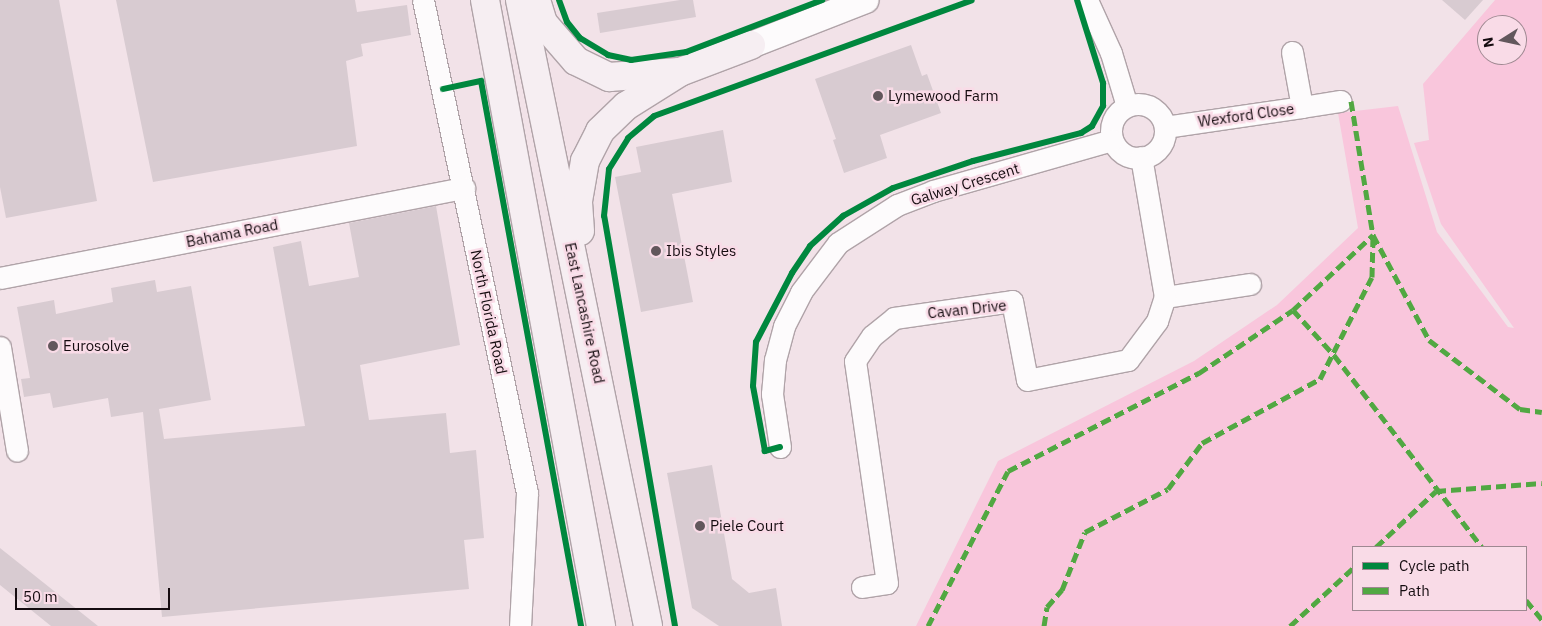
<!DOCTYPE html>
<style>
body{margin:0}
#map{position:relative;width:1542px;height:626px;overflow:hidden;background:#f2e2e8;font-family:"IBM Plex Sans",sans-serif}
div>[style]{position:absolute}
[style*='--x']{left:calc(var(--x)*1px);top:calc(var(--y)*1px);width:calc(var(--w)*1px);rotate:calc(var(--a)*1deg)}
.green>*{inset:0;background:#f9c6dc}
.building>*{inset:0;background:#d8cbd1}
.roads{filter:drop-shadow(1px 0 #b0a3a8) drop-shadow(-1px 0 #b0a3a8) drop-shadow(0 1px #b0a3a8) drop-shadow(0 -1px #b0a3a8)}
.minor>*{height:21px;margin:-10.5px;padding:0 10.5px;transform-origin:10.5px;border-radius:10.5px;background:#fdfbfc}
.minor>.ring{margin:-10.5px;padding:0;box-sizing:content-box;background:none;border:21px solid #fdfbfc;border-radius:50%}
.tertiary>*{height:26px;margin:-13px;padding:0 13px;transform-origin:13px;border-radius:13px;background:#fdfbfc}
.trunk>*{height:28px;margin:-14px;padding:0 14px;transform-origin:14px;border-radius:14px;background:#f6eef2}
.quiet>*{height:5px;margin-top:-2.5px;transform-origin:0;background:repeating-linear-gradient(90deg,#51a842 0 10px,transparent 0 15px)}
.cycleway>*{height:6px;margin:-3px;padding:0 3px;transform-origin:3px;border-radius:3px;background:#00873e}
.dots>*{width:14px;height:14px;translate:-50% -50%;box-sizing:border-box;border:2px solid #f9dbe7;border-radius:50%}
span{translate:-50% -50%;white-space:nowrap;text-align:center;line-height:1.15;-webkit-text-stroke:5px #f9dbe7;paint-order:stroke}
.poi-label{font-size:15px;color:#150c10}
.left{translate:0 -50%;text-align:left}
.street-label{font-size:15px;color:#150c10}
.legend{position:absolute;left:1352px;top:546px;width:175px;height:65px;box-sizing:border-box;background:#f9dbe7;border:1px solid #9e8891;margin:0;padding:6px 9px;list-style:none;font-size:15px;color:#150c10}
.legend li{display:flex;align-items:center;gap:10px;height:25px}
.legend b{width:25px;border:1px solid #9e8891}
.north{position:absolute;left:1477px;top:15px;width:50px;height:50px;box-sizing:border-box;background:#f9dbe7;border:1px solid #9e8891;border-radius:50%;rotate:260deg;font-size:14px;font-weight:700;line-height:20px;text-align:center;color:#150c10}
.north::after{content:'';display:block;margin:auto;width:18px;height:22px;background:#62575c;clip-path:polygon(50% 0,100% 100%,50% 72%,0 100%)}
.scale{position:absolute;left:15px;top:588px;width:155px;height:22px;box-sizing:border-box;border:2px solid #150c10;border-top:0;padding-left:6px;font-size:15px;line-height:18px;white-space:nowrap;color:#150c10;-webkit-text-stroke:4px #f9dbe7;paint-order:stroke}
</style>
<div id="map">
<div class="green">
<div style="clip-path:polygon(evenodd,1495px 0,1542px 0,1542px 626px,916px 626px,998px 461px,1194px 361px,1277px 305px,1358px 228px,1338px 113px,1398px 106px,1437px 232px,1508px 327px,1514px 328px,1441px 224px,1414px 143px,1429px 140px,1423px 84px,1495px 0,1487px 25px,1517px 25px,1517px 55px,1487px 55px,1487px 25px,1495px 0,1353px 547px,1526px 547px,1526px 610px,1353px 610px,1353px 547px)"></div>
</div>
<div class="building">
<div style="clip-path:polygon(0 0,59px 0,97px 201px,6px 218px,0 187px)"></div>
<div style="clip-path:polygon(116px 0,355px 0,357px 12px,407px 5px,411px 35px,361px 44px,363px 56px,346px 61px,357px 146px,153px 182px)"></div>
<div style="clip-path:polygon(680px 0,693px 0,696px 17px,600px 33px,597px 13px)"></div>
<div style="clip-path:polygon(1442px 0,1483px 0,1465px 20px)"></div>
<div style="clip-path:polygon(911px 45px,922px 76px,927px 74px,941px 113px,880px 135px,887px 158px,844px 173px,833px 140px,836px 139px,815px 79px)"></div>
<div style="clip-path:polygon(723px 130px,732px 182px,672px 194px,693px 302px,641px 312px,615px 177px,641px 172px,636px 147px)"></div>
<div style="clip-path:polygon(436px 206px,460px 345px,360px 365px,369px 420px,446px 413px,450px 453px,476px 450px,484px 538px,464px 540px,469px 589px,162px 617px,143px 412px,111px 417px,108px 398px,53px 408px,50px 393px,24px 397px,21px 379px,30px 378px,17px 307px,54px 300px,56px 314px,113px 302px,111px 288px,155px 280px,157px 292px,191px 286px,211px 400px,159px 409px,164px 439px,305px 426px,273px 247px,301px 241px,309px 286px,359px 277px,349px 223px)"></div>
<div style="clip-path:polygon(712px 465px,732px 579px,749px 593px,776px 588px,782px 626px,719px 626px,692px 608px,667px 473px)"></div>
<div style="clip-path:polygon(0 548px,98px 626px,51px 626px,0 585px)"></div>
</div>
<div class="roads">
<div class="minor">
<div style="--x:423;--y:0;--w:504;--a:78.09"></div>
<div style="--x:527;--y:493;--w:133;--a:93"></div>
<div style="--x:1087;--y:0;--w:58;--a:65.6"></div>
<div style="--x:1111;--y:53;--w:55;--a:73.2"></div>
<div class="ring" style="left:1111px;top:104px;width:33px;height:33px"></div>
<div style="--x:1302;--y:107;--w:39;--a:-9"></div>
<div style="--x:1165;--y:127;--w:138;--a:-8.3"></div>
<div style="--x:1302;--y:107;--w:56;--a:-100.3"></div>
<div style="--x:0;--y:278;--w:473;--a:-11"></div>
<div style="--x:1165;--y:297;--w:86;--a:-8.7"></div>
<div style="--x:0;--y:347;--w:105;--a:80.7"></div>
<div style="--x:780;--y:447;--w:54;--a:-98.6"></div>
<div style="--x:772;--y:394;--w:34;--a:-85"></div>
<div style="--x:775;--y:360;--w:35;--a:-75"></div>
<div style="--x:784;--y:326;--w:38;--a:-63"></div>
<div style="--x:801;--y:292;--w:61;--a:-52.9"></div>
<div style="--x:838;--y:243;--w:70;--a:-32.8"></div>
<div style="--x:897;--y:205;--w:39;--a:-21"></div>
<div style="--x:933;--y:191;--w:186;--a:-15.9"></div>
<div style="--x:862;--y:587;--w:25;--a:-9"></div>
<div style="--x:887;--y:583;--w:224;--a:-98.2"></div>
<div style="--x:855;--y:361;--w:30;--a:-56"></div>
<div style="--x:872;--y:336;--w:28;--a:-39"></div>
<div style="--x:894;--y:318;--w:119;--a:-8.2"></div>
<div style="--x:1012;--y:301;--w:80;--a:79.2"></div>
<div style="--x:1027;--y:380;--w:103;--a:-11.2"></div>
<div style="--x:1128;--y:360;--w:49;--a:-53.4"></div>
<div style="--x:1157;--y:321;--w:25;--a:-72"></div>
<div style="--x:1165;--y:297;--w:142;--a:-99.7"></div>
</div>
<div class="tertiary">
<div style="--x:751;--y:45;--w:123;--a:-21.4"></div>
</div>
<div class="trunk">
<div style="--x:485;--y:0;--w:637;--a:79.5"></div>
<div style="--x:520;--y:0;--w:639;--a:78.44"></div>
<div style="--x:536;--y:0;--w:24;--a:73"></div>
<div style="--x:543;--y:23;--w:50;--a:49"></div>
<div style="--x:576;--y:61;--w:37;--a:26"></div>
<div style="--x:609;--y:77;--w:70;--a:-4.1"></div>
<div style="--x:580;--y:231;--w:30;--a:-94"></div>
<div style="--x:578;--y:201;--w:41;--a:-80.1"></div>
<div style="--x:585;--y:161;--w:34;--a:-63"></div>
<div style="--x:600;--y:131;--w:36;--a:-44"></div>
<div style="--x:626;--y:106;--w:64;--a:-32.2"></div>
<div style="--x:680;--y:72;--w:76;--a:-20.8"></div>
</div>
</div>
<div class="quiet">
<div style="--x:1351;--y:101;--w:136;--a:80.7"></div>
<div style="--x:1373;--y:235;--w:119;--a:61.9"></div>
<div style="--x:1429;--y:340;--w:114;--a:37.2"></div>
<div style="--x:1520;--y:409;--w:22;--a:8"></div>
<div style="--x:1293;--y:310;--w:61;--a:47.7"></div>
<div style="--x:1334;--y:355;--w:242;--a:52.4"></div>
<div style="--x:1376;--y:547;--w:82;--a:-43"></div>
<div style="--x:1436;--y:491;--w:106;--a:-4.3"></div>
<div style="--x:1526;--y:600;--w:26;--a:51"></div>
<div style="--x:928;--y:626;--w:174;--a:-62.7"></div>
<div style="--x:1008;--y:471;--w:215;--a:-27.2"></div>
<div style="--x:1199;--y:373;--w:113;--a:-33.8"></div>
<div style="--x:1293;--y:310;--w:110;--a:-43.2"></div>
<div style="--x:1044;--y:626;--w:19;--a:-81"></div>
<div style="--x:1047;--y:607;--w:23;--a:-49"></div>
<div style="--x:1062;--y:590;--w:62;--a:-68.4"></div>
<div style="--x:1085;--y:532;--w:93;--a:-27.4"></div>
<div style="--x:1168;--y:489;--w:57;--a:-53.5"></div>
<div style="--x:1202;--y:443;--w:134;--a:-28.5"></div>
<div style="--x:1320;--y:379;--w:114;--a:-63"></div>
<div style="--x:1372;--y:277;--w:42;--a:-88.6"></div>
<div style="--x:1290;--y:626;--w:86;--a:-42.6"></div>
</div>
<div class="cycleway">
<div style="--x:559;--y:0;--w:23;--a:70"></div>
<div style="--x:567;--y:22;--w:21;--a:51"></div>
<div style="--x:580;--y:38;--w:33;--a:31"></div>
<div style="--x:608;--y:55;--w:24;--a:12"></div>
<div style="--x:631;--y:60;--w:56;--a:-8.3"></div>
<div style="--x:686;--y:52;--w:146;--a:-20.9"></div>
<div style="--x:443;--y:89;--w:39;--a:-12"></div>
<div style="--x:481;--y:81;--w:554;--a:79.6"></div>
<div style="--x:780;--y:447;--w:16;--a:165"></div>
<div style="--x:765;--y:451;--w:66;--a:-100.5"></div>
<div style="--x:753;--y:386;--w:44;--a:-86.1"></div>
<div style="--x:756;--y:342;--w:78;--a:-62.4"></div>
<div style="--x:792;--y:273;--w:32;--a:-56"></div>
<div style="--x:810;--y:246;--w:45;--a:-42.3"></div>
<div style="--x:843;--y:216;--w:57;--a:-29.2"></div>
<div style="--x:893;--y:188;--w:84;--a:-18.6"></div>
<div style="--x:973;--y:161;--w:112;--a:-14.5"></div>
<div style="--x:1081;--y:133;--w:13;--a:-32"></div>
<div style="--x:1092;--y:126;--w:23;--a:-61"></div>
<div style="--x:1103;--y:106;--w:23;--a:-90"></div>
<div style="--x:1103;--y:83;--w:87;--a:-107.4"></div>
<div style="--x:675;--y:626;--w:416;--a:-99.8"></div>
<div style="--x:604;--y:216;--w:47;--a:-83.9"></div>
<div style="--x:609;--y:169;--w:36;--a:-58"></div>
<div style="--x:628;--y:138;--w:34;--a:-40"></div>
<div style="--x:654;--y:116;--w:338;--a:-20"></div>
</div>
<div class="dots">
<div style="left:878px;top:96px;background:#62575c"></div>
<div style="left:656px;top:251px;background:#62575c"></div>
<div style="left:53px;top:346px;background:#62575c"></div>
<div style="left:700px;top:526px;background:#62575c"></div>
</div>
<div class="poi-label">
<span class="left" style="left:888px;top:96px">Lymewood Farm</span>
<span class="left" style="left:666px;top:251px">Ibis Styles</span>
<span class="left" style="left:63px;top:346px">Eurosolve</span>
<span class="left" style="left:710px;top:526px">Piele Court</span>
</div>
<div class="street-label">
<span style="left:1246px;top:115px;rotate:-8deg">Wexford Close</span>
<span style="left:965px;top:184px;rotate:-17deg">Galway Crescent</span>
<span style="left:232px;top:233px;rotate:-11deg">Bahama Road</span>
<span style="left:967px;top:309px;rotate:-6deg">Cavan Drive</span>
<span style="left:489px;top:312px;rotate:78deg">North Florida Road</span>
<span style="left:585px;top:313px;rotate:78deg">East Lancashire Road</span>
</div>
<ul class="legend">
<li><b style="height:6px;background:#00873e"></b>Cycle path</li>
<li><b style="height:6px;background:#51a842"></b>Path</li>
</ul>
<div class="north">N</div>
<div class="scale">50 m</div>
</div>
